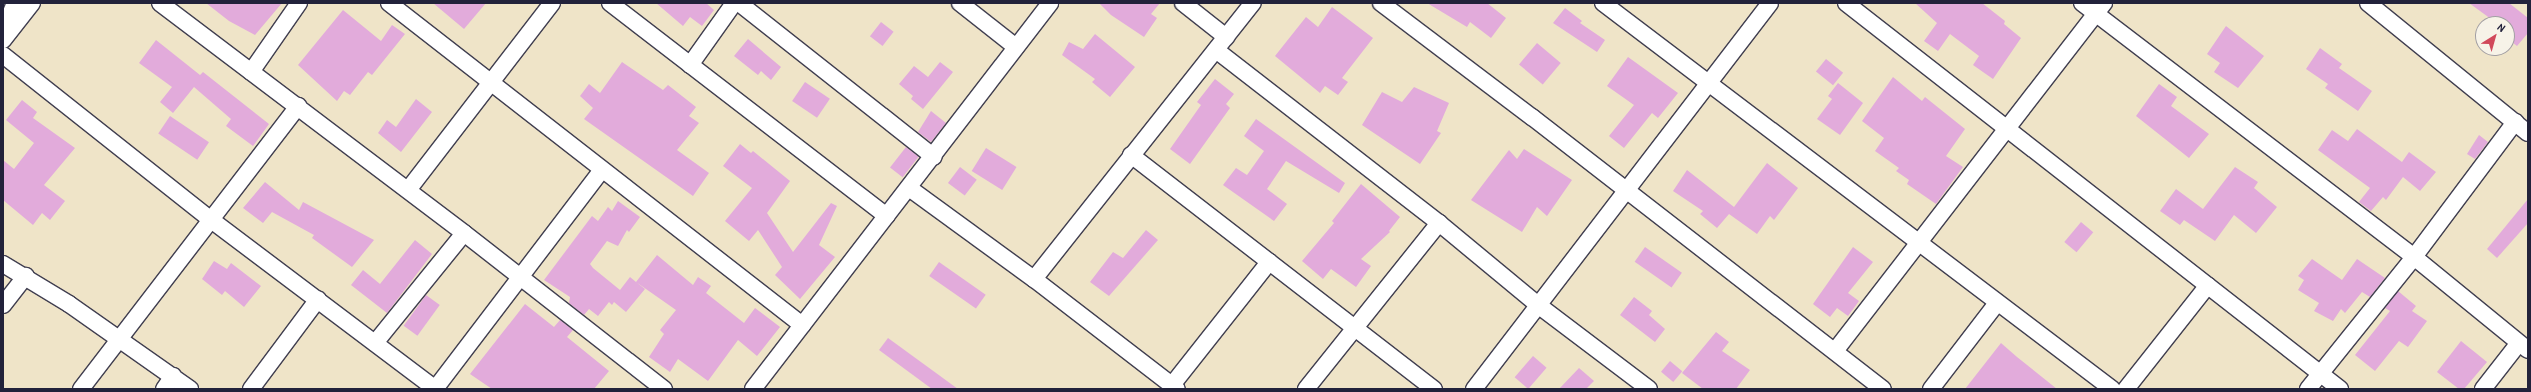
<!DOCTYPE html>
<style>
body{margin:0}
#map{position:relative;width:2531px;height:392px;overflow:hidden;background:#efe4c8;font-family:"Patrick Hand",sans-serif}
div>[style]{position:absolute}
[style*='--x']{left:calc(var(--x)*1px);top:calc(var(--y)*1px);width:calc(var(--w)*1px);rotate:calc(var(--a)*1deg)}
.building>*{inset:0;background:#e2abdb;transform-origin:0 0}
.roads{filter:drop-shadow(1px 0 #413f50) drop-shadow(-1px 0 #413f50) drop-shadow(0 1px #413f50) drop-shadow(0 -1px #413f50)}
.street>*{height:16px;margin:-8px;padding:0 8px;transform-origin:8px;border-radius:8px;background:#fff}
span{translate:-50% -50%;white-space:nowrap;text-align:center;line-height:1.15;-webkit-text-stroke:3.5px #f7f3e8;paint-order:stroke}
.frame{position:absolute;inset:0;border:4px solid #22223b;pointer-events:none}
.north{position:absolute;left:2475px;top:16px;width:40px;height:40px;box-sizing:border-box;background:#f7f3e8;border:1px solid #a29fa3;border-radius:50%;rotate:37deg;font-size:11px;font-weight:700;line-height:16px;text-align:center;color:#22223b}
.north::after{content:'';display:block;margin:auto;width:14px;height:18px;background:#d1495b;clip-path:polygon(50% 0,100% 100%,50% 72%,0 100%)}
</style>
<div id="map">
<div class="building">
<div style="clip-path:polygon(206px 3px,282px 3px,255px 35px,229px 21px)"></div>
<div style="clip-path:polygon(433px 3px,486px 3px,464px 29px)"></div>
<div style="clip-path:polygon(656px 3px,706px 3px,714px 10px,702px 26px,690px 17px,683px 26px)"></div>
<div style="clip-path:polygon(1099px 3px,1160px 3px,1151px 14px,1157px 18px,1144px 37px,1111px 15px)"></div>
<div style="clip-path:polygon(1427px 3px,1487px 3px,1506px 18px,1491px 38px,1470px 22px,1467px 27px)"></div>
<div style="clip-path:polygon(1915px 3px,1982px 3px,2005px 21px,2004px 24px,2021px 38px,1993px 79px,1973px 65px,1979px 56px,1950px 34px,1938px 51px,1924px 41px,1937px 23px)"></div>
<div style="clip-path:polygon(2469px 3px,2509px 3px,2528px 18px,2528px 33px,2517px 46px,2507px 38px,2507px 24px,2489px 24px,2491px 19px)"></div>
<div style="clip-path:polygon(1332px 7px,1373px 38px,1342px 78px,1348px 82px,1338px 95px,1325px 86px,1320px 93px,1275px 56px,1306px 17px,1318px 27px)"></div>
<div style="clip-path:polygon(1565px 8px,1582px 21px,1580px 23px,1605px 40px,1597px 52px,1553px 23px)"></div>
<div style="clip-path:polygon(343px 10px,381px 41px,392px 25px,405px 34px,372px 75px,368px 72px,350px 95px,344px 91px,337px 101px,298px 65px)"></div>
<div style="left:881px;top:22px;width:16px;height:18px;rotate:38deg"></div>
<div style="clip-path:polygon(2226px 26px,2264px 56px,2238px 88px,2214px 72px,2220px 63px,2207px 54px)"></div>
<div style="clip-path:polygon(1095px 34px,1135px 67px,1110px 97px,1092px 82px,1095px 79px,1062px 55px,1069px 42px,1083px 49px)"></div>
<div style="clip-path:polygon(748px 39px,781px 67px,771px 80px,761px 71px,758px 75px,734px 56px)"></div>
<div style="clip-path:polygon(156px 40px,200px 75px,203px 72px,269px 124px,253px 146px,226px 126px,231px 119px,194px 87px,173px 113px,160px 102px,172px 87px,139px 63px)"></div>
<div style="left:1537px;top:43px;width:31px;height:28px;rotate:40deg"></div>
<div style="clip-path:polygon(2320px 48px,2342px 64px,2339px 68px,2372px 91px,2358px 111px,2325px 88px,2328px 84px,2306px 69px)"></div>
<div style="clip-path:polygon(1628px 57px,1678px 93px,1658px 118px,1652px 113px,1624px 148px,1609px 136px,1634px 105px,1607px 86px)"></div>
<div style="left:1826px;top:59px;width:22px;height:16px;rotate:39deg"></div>
<div style="clip-path:polygon(622px 62px,663px 90px,668px 85px,696px 107px,689px 116px,699px 123px,677px 150px,709px 173px,693px 196px,584px 119px,593px 108px,580px 96px,589px 84px,600px 93px)"></div>
<div style="clip-path:polygon(940px 62px,953px 72px,923px 109px,911px 99px,913px 96px,899px 84px,914px 66px,928px 77px)"></div>
<div style="clip-path:polygon(1893px 77px,1922px 101px,1925px 97px,1965px 129px,1946px 156px,1963px 167px,1936px 204px,1907px 184px,1909px 180px,1896px 171px,1899px 168px,1875px 151px,1884px 138px,1862px 121px)"></div>
<div style="clip-path:polygon(1215px 79px,1234px 94px,1226px 104px,1230px 108px,1190px 164px,1170px 149px,1201px 105px,1197px 102px)"></div>
<div style="left:805px;top:82px;width:30px;height:23px;rotate:34deg"></div>
<div style="clip-path:polygon(1838px 83px,1863px 103px,1840px 135px,1817px 119px,1832px 99px,1828px 96px)"></div>
<div style="clip-path:polygon(2159px 84px,2177px 97px,2171px 106px,2209px 134px,2189px 158px,2136px 116px)"></div>
<div style="clip-path:polygon(1414px 87px,1449px 103px,1437px 131px,1441px 133px,1420px 164px,1362px 125px,1382px 92px,1402px 102px)"></div>
<div style="clip-path:polygon(416px 99px,432px 112px,401px 152px,378px 133px,387px 120px,396px 127px)"></div>
<div style="clip-path:polygon(22px 100px,37px 112px,33px 118px,75px 148px,44px 185px,65px 201px,50px 220px,42px 213px,33px 225px,3px 200px,3px 160px,14px 169px,34px 143px,6px 120px)"></div>
<div style="clip-path:polygon(931px 111px,946px 123px,931px 142px,918px 132px)"></div>
<div style="left:170px;top:116px;width:47px;height:21px;rotate:34deg"></div>
<div style="clip-path:polygon(1256px 119px,1345px 183px,1339px 193px,1286px 161px,1267px 189px,1287px 204px,1274px 221px,1223px 185px,1236px 168px,1247px 175px,1264px 151px,1244px 136px)"></div>
<div style="clip-path:polygon(2357px 129px,2402px 162px,2409px 152px,2436px 172px,2420px 191px,2403px 177px,2386px 200px,2383px 197px,2371px 211px,2359px 202px,2370px 188px,2318px 150px,2332px 130px,2348px 141px)"></div>
<div style="clip-path:polygon(2479px 135px,2488px 142px,2475px 159px,2467px 154px)"></div>
<div style="clip-path:polygon(740px 144px,751px 153px,753px 151px,790px 181px,767px 213px,793px 252px,831px 203px,837px 206px,819px 245px,835px 257px,800px 299px,775px 275px,782px 267px,758px 230px,749px 241px,725px 221px,752px 188px,723px 166px)"></div>
<div style="left:906px;top:147px;width:16px;height:26px;rotate:38deg"></div>
<div style="left:986px;top:148px;width:36px;height:27px;rotate:32deg"></div>
<div style="clip-path:polygon(1524px 149px,1572px 180px,1547px 216px,1537px 207px,1522px 232px,1471px 200px,1509px 150px,1517px 159px)"></div>
<div style="clip-path:polygon(1767px 163px,1798px 188px,1774px 220px,1770px 216px,1757px 234px,1729px 214px,1717px 228px,1700px 214px,1703px 211px,1673px 191px,1687px 170px,1734px 207px)"></div>
<div style="left:960px;top:167px;width:21px;height:20px;rotate:37deg"></div>
<div style="clip-path:polygon(2235px 167px,2258px 182px,2254px 188px,2277px 207px,2256px 233px,2234px 215px,2215px 241px,2184px 220px,2180px 225px,2160px 211px,2176px 189px,2203px 209px)"></div>
<div style="clip-path:polygon(265px 182px,299px 210px,303px 202px,374px 240px,352px 267px,312px 238px,314px 235px,272px 212px,263px 223px,243px 208px)"></div>
<div style="clip-path:polygon(1361px 184px,1400px 217px,1389px 231px,1390px 232px,1361px 259px,1371px 266px,1356px 287px,1331px 269px,1323px 279px,1302px 261px,1334px 223px,1332px 221px)"></div>
<div style="clip-path:polygon(2528px 199px,2528px 223px,2497px 258px,2487px 249px)"></div>
<div style="clip-path:polygon(618px 201px,640px 217px,629px 232px,627px 230px,618px 246px,607px 241px,590px 264px,593px 268px,620px 290px,630px 277px,636px 282px,657px 255px,693px 285px,698px 277px,711px 286px,706px 293px,744px 323px,755px 308px,780px 327px,757px 356px,738px 340px,708px 381px,678px 359px,670px 372px,649px 357px,664px 334px,660px 330px,676px 310px,636px 282px,645px 289px,626px 312px,614px 302px,612px 305px,609px 302px,598px 316px,589px 309px,584px 315px,569px 303px,570px 297px,544px 280px,592px 216px,598px 221px,608px 207px,612px 211px)"></div>
<div style="left:2081px;top:222px;width:16px;height:26px;rotate:40deg"></div>
<div style="clip-path:polygon(1146px 230px,1158px 240px,1109px 296px,1090px 282px,1113px 252px,1123px 258px)"></div>
<div style="clip-path:polygon(415px 240px,432px 254px,387px 313px,351px 285px,363px 270px,380px 284px)"></div>
<div style="left:1645px;top:247px;width:45px;height:18px;rotate:35deg"></div>
<div style="clip-path:polygon(1853px 247px,1873px 262px,1848px 293px,1859px 301px,1848px 316px,1837px 308px,1830px 317px,1813px 304px)"></div>
<div style="clip-path:polygon(2312px 259px,2342px 280px,2357px 259px,2385px 278px,2370px 297px,2362px 292px,2345px 313px,2341px 309px,2333px 321px,2314px 311px,2319px 303px,2298px 290px,2304px 280px,2298px 276px)"></div>
<div style="clip-path:polygon(214px 261px,227px 269px,231px 263px,261px 286px,244px 307px,225px 291px,222px 295px,202px 279px)"></div>
<div style="left:939px;top:262px;width:57px;height:17px;rotate:35deg"></div>
<div style="clip-path:polygon(2398px 291px,2416px 306px,2412px 311px,2427px 321px,2408px 347px,2399px 341px,2375px 371px,2355px 355px,2390px 311px,2385px 308px)"></div>
<div style="left:426px;top:295px;width:17px;height:38px;rotate:36deg"></div>
<div style="clip-path:polygon(1634px 297px,1652px 311px,1649px 315px,1665px 329px,1655px 342px,1620px 315px)"></div>
<div style="clip-path:polygon(525px 304px,554px 327px,560px 320px,573px 330px,567px 337px,609px 371px,594px 389px,492px 389px,470px 374px)"></div>
<div style="clip-path:polygon(1716px 332px,1729px 342px,1722px 351px,1750px 370px,1736px 389px,1703px 389px,1682px 373px)"></div>
<div style="clip-path:polygon(888px 338px,958px 389px,932px 389px,879px 350px)"></div>
<div style="clip-path:polygon(2461px 341px,2487px 362px,2464px 389px,2459px 389px,2437px 372px)"></div>
<div style="clip-path:polygon(2001px 343px,2017px 357px,2057px 389px,1965px 389px)"></div>
<div style="left:1533px;top:356px;width:18px;height:28px;rotate:41deg"></div>
<div style="left:1670px;top:361px;width:16px;height:14px;rotate:40deg"></div>
<div style="clip-path:polygon(1579px 368px,1594px 381px,1586px 389px,1559px 389px)"></div>
</div>
<div class="roads">
<div class="street">
<div style="--x:160;--y:3;--w:381;--a:37.1"></div>
<div style="--x:464;--y:233;--w:254;--a:38"></div>
<div style="--x:389;--y:3;--w:524;--a:37.94"></div>
<div style="--x:610;--y:3;--w:349;--a:37.6"></div>
<div style="--x:739;--y:3;--w:248;--a:38.3"></div>
<div style="--x:960;--y:3;--w:71;--a:38.2"></div>
<div style="--x:1183;--y:3;--w:55;--a:38.3"></div>
<div style="--x:1381;--y:3;--w:189;--a:37.1"></div>
<div style="--x:1532;--y:117;--w:444;--a:37.8"></div>
<div style="--x:1603;--y:3;--w:639;--a:37.17"></div>
<div style="--x:1846;--y:3;--w:627;--a:38"></div>
<div style="--x:2082;--y:3;--w:418;--a:37.4"></div>
<div style="--x:2414;--y:257;--w:147;--a:39.2"></div>
<div style="--x:2368;--y:3;--w:206;--a:39.1"></div>
<div style="--x:4;--y:29;--w:28;--a:-67"></div>
<div style="--x:3;--y:40;--w:47;--a:-51.9"></div>
<div style="--x:1216;--y:50;--w:282;--a:37.8"></div>
<div style="--x:1439;--y:223;--w:129;--a:39.6"></div>
<div style="--x:1538;--y:305;--w:139;--a:37.1"></div>
<div style="--x:3;--y:55;--w:264;--a:38.4"></div>
<div style="--x:210;--y:219;--w:283;--a:37"></div>
<div style="--x:690;--y:65;--w:76;--a:-54.6"></div>
<div style="--x:251;--y:72;--w:84;--a:-55.2"></div>
<div style="--x:1131;--y:155;--w:383;--a:37.7"></div>
<div style="--x:909;--y:188;--w:155;--a:36.1"></div>
<div style="--x:1034;--y:279;--w:180;--a:37.6"></div>
<div style="--x:408;--y:190;--w:236;--a:-52.4"></div>
<div style="--x:3;--y:264;--w:77;--a:31.2"></div>
<div style="--x:69;--y:304;--w:148;--a:35.1"></div>
<div style="--x:1034;--y:279;--w:352;--a:-51.6"></div>
<div style="--x:3;--y:305;--w:37;--a:-52"></div>
<div style="--x:375;--y:343;--w:141;--a:-51"></div>
<div style="--x:1835;--y:351;--w:440;--a:-52.3"></div>
<div style="--x:1172;--y:385;--w:157;--a:-51.7"></div>
<div style="--x:81;--y:389;--w:357;--a:-52.5"></div>
<div style="--x:164;--y:389;--w:16;--a:-55"></div>
<div style="--x:251;--y:389;--w:112;--a:-53.3"></div>
<div style="--x:435;--y:389;--w:275;--a:-52.7"></div>
<div style="--x:753;--y:389;--w:487;--a:-52.4"></div>
<div style="--x:1306;--y:389;--w:213;--a:-51.3"></div>
<div style="--x:1474;--y:389;--w:486;--a:-52.5"></div>
<div style="--x:1931;--y:389;--w:108;--a:-52.5"></div>
<div style="--x:2126;--y:389;--w:132;--a:-51.7"></div>
<div style="--x:2308;--y:389;--w:169;--a:-51.2"></div>
<div style="--x:2414;--y:257;--w:169;--a:-53.2"></div>
<div style="--x:2483;--y:389;--w:58;--a:-52"></div>
</div>
</div>
<div class="frame"></div>
<div class="north">N</div>
</div>
